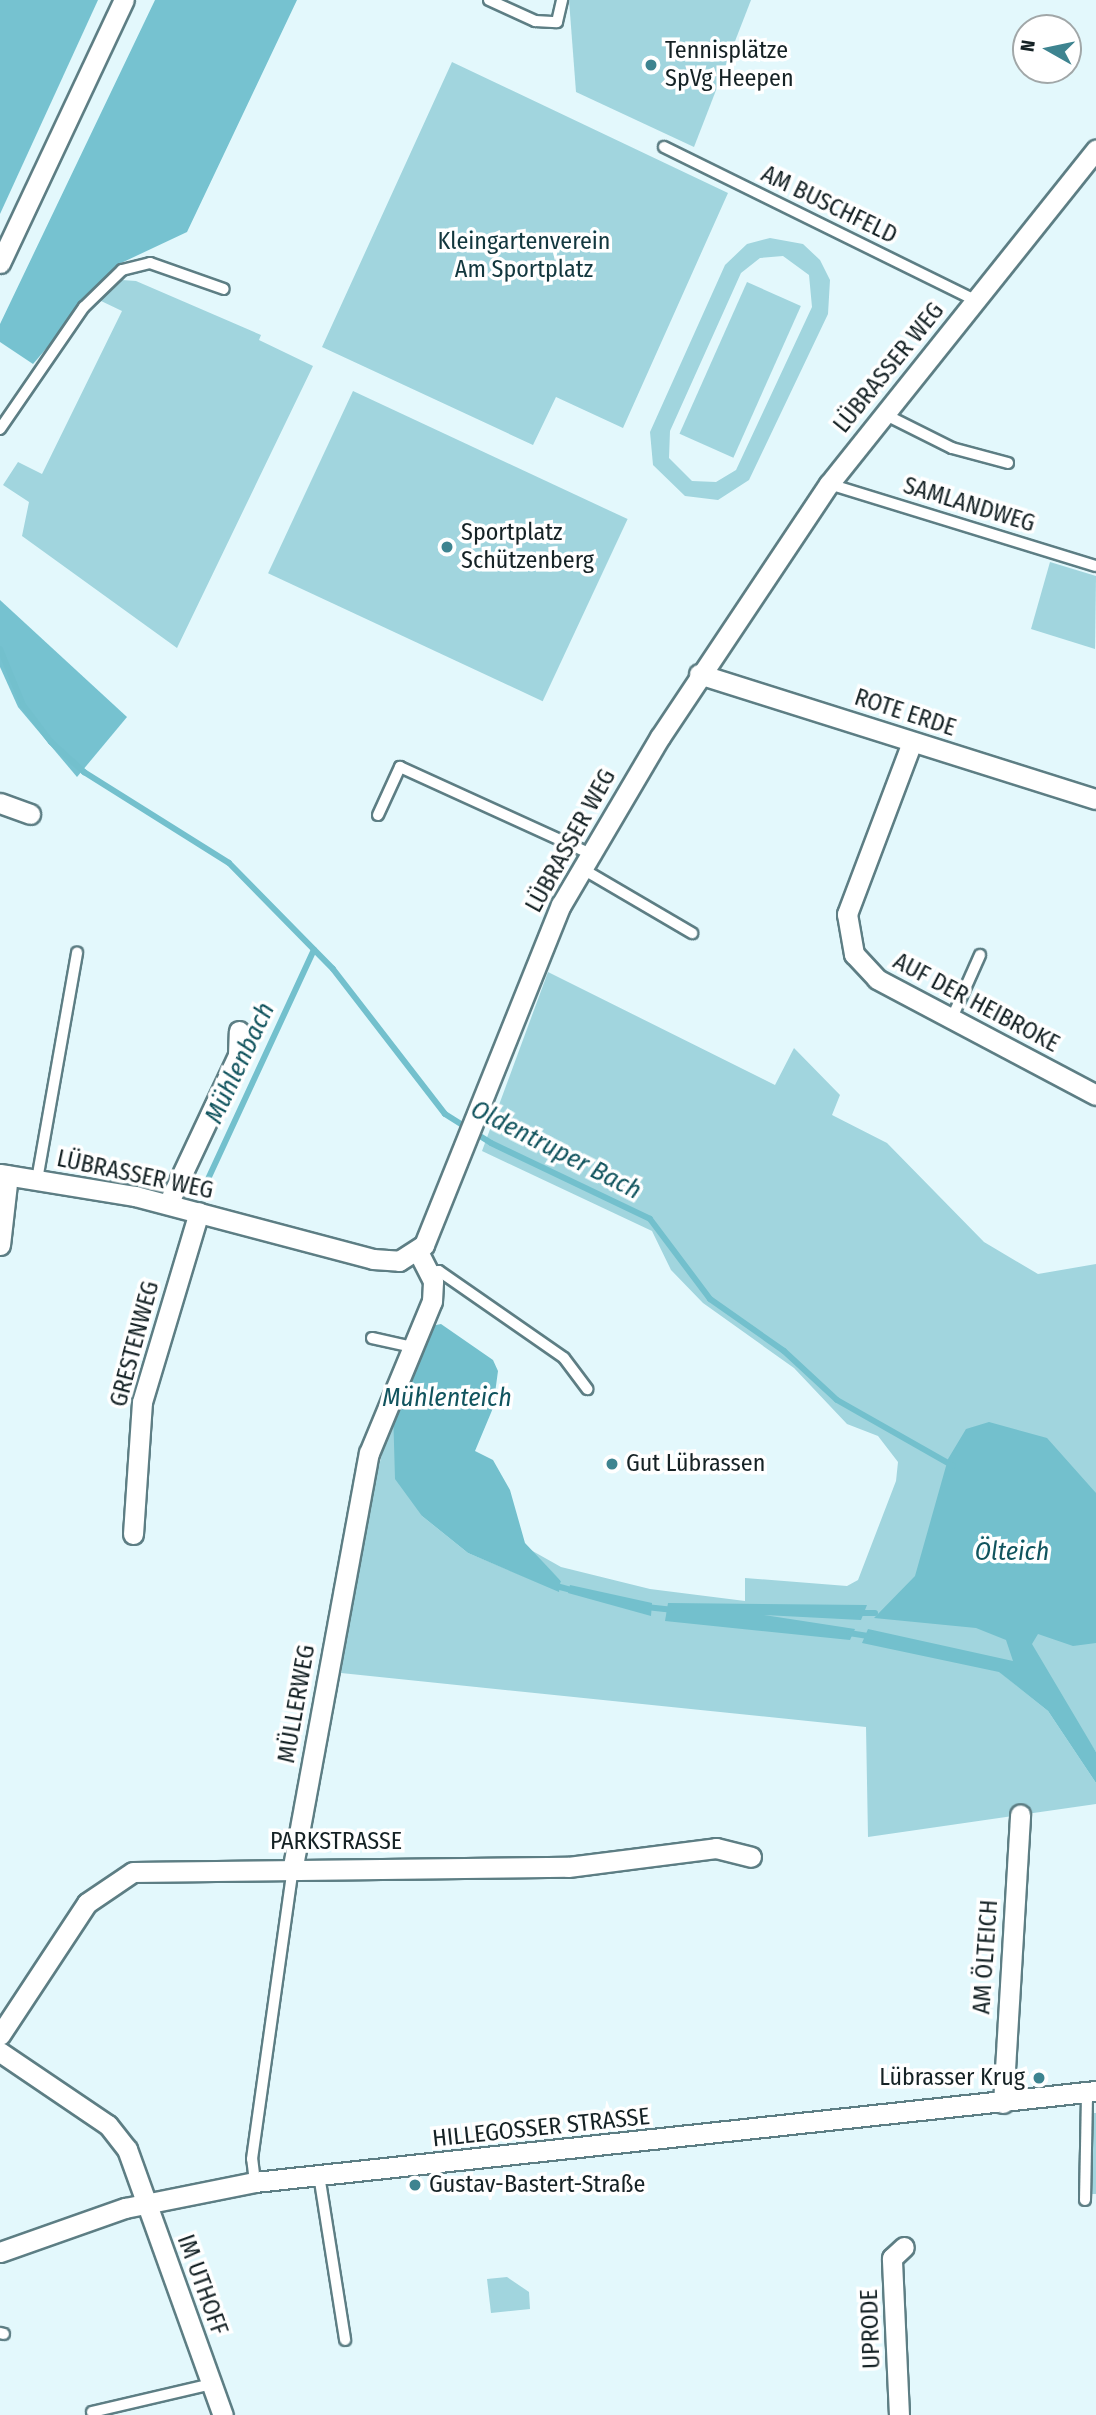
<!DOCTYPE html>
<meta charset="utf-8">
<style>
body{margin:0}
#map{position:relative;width:1096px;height:2415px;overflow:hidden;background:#e3f8fc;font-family:"Fira Sans Condensed",sans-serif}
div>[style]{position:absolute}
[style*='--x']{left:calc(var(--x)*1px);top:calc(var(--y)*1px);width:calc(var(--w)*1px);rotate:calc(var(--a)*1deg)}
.green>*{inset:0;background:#a1d5de;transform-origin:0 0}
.forest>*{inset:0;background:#76c2d0}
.water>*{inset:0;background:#73c0cd}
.stream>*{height:6px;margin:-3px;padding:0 3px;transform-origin:3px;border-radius:3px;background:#73c0cd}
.roads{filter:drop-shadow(2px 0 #5d7e84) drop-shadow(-2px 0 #5d7e84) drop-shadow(0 2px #5d7e84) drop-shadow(0 -2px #5d7e84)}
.lane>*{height:10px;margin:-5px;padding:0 5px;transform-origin:5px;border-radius:5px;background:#fff}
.street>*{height:19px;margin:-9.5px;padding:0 9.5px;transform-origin:9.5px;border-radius:9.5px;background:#fff}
.dots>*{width:19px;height:19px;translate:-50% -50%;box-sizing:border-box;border:4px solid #fff;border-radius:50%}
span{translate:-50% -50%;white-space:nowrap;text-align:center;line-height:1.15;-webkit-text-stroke:7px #fff;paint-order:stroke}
.poi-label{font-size:24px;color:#152225}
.left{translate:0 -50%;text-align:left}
.right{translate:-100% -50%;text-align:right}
.street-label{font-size:24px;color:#152225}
.park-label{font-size:24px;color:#12373e}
.water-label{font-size:26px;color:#11545e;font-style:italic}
.north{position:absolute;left:1012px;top:14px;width:70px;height:70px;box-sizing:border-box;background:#fff;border:2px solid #a1a7a8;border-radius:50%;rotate:279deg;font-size:19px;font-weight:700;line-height:28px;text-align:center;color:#152225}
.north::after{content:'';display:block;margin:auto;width:24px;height:32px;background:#3e8490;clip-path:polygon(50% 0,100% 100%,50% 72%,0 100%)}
</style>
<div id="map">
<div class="green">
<div style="clip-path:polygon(569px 0,751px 0,694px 147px,576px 92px)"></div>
<div style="clip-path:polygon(452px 62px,728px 193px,623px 428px,556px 397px,533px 445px,322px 347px)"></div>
<div style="clip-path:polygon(evenodd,770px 238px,803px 244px,820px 260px,830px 280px,828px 314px,749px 480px,718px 500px,685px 496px,653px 465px,650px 432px,725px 265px,747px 244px,770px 238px,783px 256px,809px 275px,812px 307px,736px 470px,716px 482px,692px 481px,669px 458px,670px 431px,741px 273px,760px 258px,783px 256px)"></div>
<div style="clip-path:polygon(122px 280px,136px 281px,261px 335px,259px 340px,313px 366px,177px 648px,22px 536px,29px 502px,3px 485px,18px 462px,42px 474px,122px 311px,99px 300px)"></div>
<div style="left:747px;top:282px;width:59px;height:166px;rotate:24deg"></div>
<div style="left:353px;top:391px;width:303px;height:201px;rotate:25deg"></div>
<div style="clip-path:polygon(1050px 562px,1096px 576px,1095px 649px,1031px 629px)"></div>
<div style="clip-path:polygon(548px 972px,775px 1085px,794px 1048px,840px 1095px,832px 1115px,887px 1143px,984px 1242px,1038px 1274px,1096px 1264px,1096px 1752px,1049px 1682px,1001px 1673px,1048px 1711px,1096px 1783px,1096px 1804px,868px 1837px,866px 1727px,341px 1673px,353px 1601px,346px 1600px,393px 1409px,422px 1516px,468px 1553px,559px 1591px,561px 1581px,529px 1549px,561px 1567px,650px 1589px,745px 1601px,745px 1578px,847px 1586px,858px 1580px,896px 1481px,898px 1462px,878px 1436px,847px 1424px,794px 1368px,703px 1303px,671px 1270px,652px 1231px,482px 1151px)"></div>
<div style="clip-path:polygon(1092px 2113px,1096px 2113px,1096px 2194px,1091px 2194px)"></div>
<div style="clip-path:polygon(507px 2277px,529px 2292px,530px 2309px,491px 2313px,487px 2279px)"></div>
</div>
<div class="forest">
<div style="clip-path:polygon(0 0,98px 0,0 214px)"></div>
<div style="clip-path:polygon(155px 0,297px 0,187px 232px,119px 264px,33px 364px,0 342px,0 324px)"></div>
<div style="clip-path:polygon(0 600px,127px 717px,77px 777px,18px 707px,0 667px)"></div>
</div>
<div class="water">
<div style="clip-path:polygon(441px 1324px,493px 1360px,498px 1371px,493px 1408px,475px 1451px,493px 1460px,510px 1490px,525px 1543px,561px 1581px,559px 1592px,468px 1553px,422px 1516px,395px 1479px,393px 1409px,431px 1326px)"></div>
<div style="clip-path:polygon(989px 1422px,1047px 1438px,1096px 1493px,1096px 1643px,1073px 1646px,1038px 1634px,1032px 1644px,1096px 1752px,1096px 1783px,1048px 1711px,999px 1672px,862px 1643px,868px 1629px,1013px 1661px,1006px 1640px,976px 1628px,874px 1618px,915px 1576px,948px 1459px,966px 1429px)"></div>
<div style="clip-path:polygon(570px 1585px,652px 1603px,651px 1616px,568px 1593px)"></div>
<div style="clip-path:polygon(668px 1603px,867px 1605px,861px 1620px,764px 1615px,855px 1629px,850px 1640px,665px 1621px)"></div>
</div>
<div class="stream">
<div style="--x:0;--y:649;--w:61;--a:67.7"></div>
<div style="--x:23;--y:705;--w:46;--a:52.9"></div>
<div style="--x:51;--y:742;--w:45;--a:42.3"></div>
<div style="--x:84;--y:772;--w:171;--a:32.1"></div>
<div style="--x:229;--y:863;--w:148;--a:45.5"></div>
<div style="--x:333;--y:969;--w:183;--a:52.3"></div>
<div style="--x:445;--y:1114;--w:54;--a:32.2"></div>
<div style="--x:491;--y:1143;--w:176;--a:25.5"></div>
<div style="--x:650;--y:1219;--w:100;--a:53.1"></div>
<div style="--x:710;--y:1299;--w:90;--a:35.1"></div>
<div style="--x:784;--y:1351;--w:72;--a:42.8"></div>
<div style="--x:837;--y:1400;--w:133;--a:29.6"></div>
<div style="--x:202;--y:1192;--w:267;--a:-65.2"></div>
<div style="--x:560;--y:1587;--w:16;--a:15"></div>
<div style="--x:646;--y:1607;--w:28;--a:6"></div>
<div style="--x:856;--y:1613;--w:19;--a:0"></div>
<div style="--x:849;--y:1633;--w:24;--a:9"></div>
</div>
<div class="roads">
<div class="lane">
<div style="--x:489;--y:0;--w:51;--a:24.5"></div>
<div style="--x:535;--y:21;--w:22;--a:3"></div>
<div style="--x:557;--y:22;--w:23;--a:-77"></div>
<div style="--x:664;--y:147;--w:347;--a:26.2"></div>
<div style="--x:884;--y:414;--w:76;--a:26.6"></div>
<div style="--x:952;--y:448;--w:58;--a:15"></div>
<div style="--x:0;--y:429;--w:148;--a:-55.5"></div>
<div style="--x:84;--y:307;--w:53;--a:-44.2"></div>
<div style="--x:122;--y:270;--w:29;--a:-14"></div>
<div style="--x:150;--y:263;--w:78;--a:19.4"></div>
<div style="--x:829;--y:484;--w:279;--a:17.1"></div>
<div style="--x:378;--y:815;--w:53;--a:-65.4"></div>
<div style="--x:400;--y:767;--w:208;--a:24.5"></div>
<div style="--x:581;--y:868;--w:129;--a:30.4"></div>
<div style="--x:952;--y:1018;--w:69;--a:-66"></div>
<div style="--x:37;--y:1180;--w:231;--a:-80"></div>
<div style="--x:430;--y:1272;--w:9;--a:-6"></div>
<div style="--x:439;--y:1271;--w:152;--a:34.8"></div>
<div style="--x:564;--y:1358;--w:39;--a:53"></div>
<div style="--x:372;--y:1338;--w:42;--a:12.4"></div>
<div style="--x:319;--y:2175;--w:167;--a:81"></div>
<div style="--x:255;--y:2182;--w:23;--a:-97"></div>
<div style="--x:252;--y:2159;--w:295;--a:-82"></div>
<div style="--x:1085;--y:2200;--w:108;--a:-88.9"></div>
<div style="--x:0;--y:2333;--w:4;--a:14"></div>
<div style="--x:92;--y:2412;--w:123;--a:-13.1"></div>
</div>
<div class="street">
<div style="--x:0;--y:263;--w:291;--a:-64.8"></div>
<div style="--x:699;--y:674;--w:416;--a:17.5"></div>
<div style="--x:912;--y:742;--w:184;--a:110.7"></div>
<div style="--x:847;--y:914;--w:41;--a:80.1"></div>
<div style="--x:854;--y:954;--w:34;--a:47"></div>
<div style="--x:877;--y:979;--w:248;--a:27.9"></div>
<div style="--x:0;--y:803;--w:32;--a:20"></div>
<div style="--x:0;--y:1174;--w:137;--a:9.3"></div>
<div style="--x:135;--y:1196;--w:246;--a:14.8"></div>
<div style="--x:373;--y:1259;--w:26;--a:4"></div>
<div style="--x:399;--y:1261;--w:30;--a:-33"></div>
<div style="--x:424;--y:1245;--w:367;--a:-68.1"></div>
<div style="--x:561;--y:905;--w:195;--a:-59.5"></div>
<div style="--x:660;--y:737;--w:304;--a:-56.3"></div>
<div style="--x:829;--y:484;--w:428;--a:-51.4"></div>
<div style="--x:168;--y:1204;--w:165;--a:-64.8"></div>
<div style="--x:238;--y:1055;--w:24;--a:-88"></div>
<div style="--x:0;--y:1245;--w:70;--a:-83.5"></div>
<div style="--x:133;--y:1534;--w:132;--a:-86.1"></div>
<div style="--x:142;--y:1402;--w:198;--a:-73.3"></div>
<div style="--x:293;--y:1866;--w:420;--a:-79.6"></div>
<div style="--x:369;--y:1453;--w:165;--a:-67.5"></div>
<div style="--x:432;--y:1301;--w:20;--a:-87"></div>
<div style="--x:433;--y:1281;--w:34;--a:-117"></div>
<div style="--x:0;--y:2035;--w:158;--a:-56.6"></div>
<div style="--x:87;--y:1903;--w:55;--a:-34"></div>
<div style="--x:133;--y:1872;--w:435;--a:-0.7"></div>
<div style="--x:568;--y:1867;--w:149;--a:-7.3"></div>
<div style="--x:716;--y:1848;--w:36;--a:14"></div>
<div style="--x:0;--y:2052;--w:130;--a:34.1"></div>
<div style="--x:108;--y:2125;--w:31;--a:52"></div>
<div style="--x:127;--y:2149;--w:283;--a:70.2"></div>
<div style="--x:1003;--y:2103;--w:289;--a:-86.6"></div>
<div style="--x:0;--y:2252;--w:133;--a:-19.4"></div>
<div style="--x:125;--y:2208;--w:133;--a:-11.3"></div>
<div style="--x:255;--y:2182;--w:846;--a:-6.18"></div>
<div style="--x:899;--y:2415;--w:157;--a:-92.6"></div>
<div style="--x:892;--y:2258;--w:16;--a:-43"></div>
</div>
</div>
<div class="dots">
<div style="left:651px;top:65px;background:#3e8490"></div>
<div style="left:447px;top:547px;background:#3e8490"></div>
<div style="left:612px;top:1464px;background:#3e8490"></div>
<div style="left:1039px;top:2078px;background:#3e8490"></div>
<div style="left:415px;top:2185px;background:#3e8490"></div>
</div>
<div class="poi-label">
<span class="left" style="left:665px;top:65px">Tennisplätze<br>SpVg Heepen</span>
<span class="left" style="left:461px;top:547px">Sportplatz<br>Schützenberg</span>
<span class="left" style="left:626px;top:1464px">Gut Lübrassen</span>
<span class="right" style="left:1025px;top:2078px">Lübrasser Krug</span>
<span class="left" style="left:429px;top:2185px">Gustav-Bastert-Straße</span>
</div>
<div class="street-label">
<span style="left:829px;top:205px;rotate:26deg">AM BUSCHFELD</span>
<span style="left:889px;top:368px;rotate:-51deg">LÜBRASSER WEG</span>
<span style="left:969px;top:505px;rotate:17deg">SAMLANDWEG</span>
<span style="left:905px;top:713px;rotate:18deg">ROTE ERDE</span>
<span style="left:571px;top:841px;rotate:-61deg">LÜBRASSER WEG</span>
<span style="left:976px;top:1003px;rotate:28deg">AUF DER HEIBROKE</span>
<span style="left:135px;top:1175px;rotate:12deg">LÜBRASSER WEG</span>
<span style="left:135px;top:1344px;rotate:-75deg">GRESTENWEG</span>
<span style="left:297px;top:1704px;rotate:-80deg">MÜLLERWEG</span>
<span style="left:336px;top:1842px">PARKSTRASSE</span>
<span style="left:986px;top:1957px;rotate:-86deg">AM ÖLTEICH</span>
<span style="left:541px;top:2128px;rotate:-6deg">HILLEGOSSER STRASSE</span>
<span style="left:202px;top:2285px;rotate:70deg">IM UTHOFF</span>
<span style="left:871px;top:2329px;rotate:-92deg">UPRODE</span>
</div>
<div class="park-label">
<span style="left:524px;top:256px">Kleingartenverein<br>Am Sportplatz</span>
</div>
<div class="water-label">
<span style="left:240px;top:1063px;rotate:-65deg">Mühlenbach</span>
<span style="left:556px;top:1150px;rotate:27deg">Oldentruper Bach</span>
<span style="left:447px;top:1398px">Mühlenteich</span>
<span style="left:1012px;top:1552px">Ölteich</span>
</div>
<div class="north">N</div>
</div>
